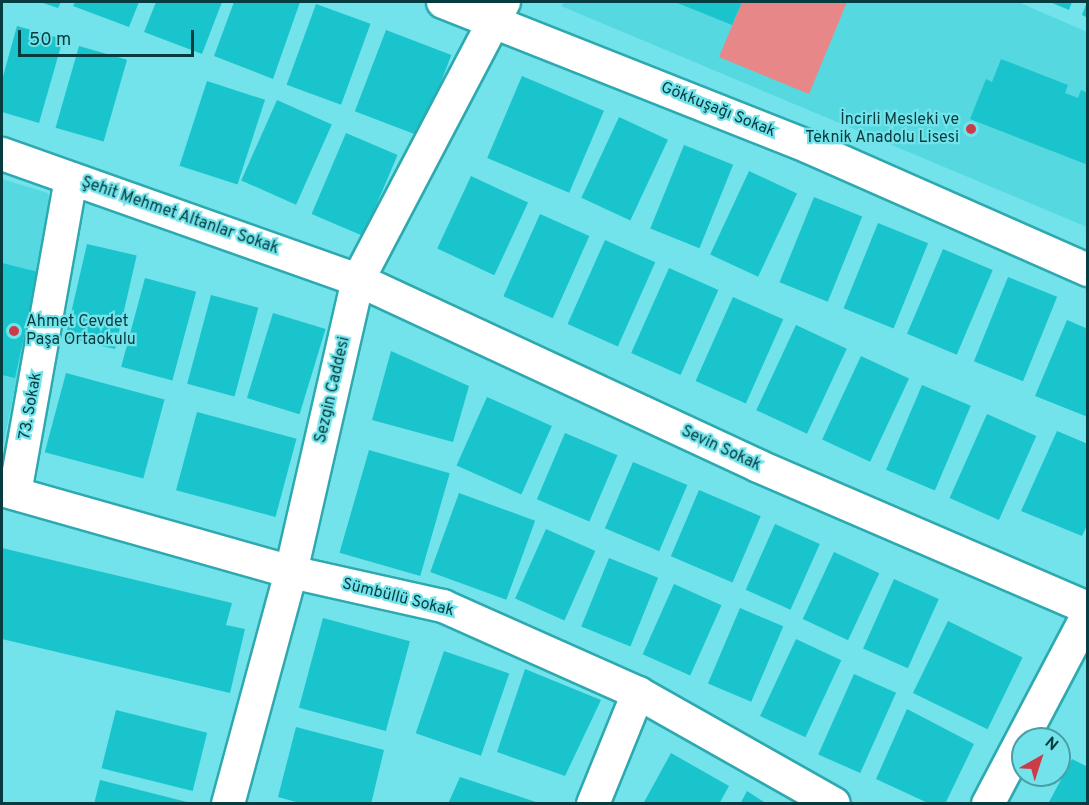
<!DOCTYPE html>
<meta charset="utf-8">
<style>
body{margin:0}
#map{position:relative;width:1089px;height:805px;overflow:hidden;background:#72e3ea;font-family:Overpass,sans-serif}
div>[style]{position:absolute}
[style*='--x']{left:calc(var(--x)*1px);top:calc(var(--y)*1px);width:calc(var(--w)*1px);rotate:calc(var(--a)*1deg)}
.built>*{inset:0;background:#55d8e0}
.green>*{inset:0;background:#e88787}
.building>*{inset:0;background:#1ac4cc;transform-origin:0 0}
.roads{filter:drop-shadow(2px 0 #2da9af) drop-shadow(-2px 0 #2da9af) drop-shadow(0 2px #2da9af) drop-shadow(0 -2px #2da9af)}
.minor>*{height:32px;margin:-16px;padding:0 16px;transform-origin:16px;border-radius:16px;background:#fff}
.dots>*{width:16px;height:16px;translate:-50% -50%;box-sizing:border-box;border:3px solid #72e3ea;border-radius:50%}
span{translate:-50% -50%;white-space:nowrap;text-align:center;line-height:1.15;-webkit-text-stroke:4.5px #72e3ea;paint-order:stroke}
.street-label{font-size:16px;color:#063c3f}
.poi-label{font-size:16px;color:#063c3f}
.right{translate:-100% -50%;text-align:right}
.left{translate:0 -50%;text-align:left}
.frame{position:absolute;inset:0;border:3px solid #063c3f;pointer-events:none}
.north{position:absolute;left:1011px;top:727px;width:60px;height:60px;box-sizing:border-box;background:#72e3ea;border:2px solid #47a0a6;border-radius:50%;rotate:39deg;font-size:16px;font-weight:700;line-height:24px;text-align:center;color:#063c3f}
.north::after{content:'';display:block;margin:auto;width:21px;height:27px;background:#cc3c48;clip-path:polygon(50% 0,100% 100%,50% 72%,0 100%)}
.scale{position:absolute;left:18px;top:30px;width:176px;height:27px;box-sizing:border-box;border:3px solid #063c3f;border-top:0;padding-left:8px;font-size:18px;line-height:21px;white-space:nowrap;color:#063c3f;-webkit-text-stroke:4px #72e3ea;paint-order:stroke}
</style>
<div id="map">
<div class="built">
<div style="clip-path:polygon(564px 2px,1018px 2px,1087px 32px,1087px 227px,561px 6px)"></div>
<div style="clip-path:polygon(2px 179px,48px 193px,51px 213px,2px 450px)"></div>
</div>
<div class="green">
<div style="clip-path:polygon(742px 2px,847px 2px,809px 94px,719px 57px)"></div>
</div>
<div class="building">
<div style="clip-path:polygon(40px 2px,61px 2px,58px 8px)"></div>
<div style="clip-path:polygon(75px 2px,139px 2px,129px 27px,73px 6px)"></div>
<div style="clip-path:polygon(156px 2px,222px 2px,202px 54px,144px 32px)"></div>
<div style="clip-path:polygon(234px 2px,300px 2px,273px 79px,214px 56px)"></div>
<div style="clip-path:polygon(675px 2px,742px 2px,732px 25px)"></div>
<div style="clip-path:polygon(1050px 2px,1072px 2px,1069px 10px)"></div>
<div style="clip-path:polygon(1087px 2px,1088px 2px,1088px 18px,1082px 15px)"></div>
<div style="left:316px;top:4px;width:58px;height:86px;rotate:20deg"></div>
<div style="clip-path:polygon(17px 26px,63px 39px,39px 123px,2px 112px,2px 80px)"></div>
<div style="left:386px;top:30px;width:70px;height:87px;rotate:21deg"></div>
<div style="left:79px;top:46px;width:50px;height:85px;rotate:16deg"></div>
<div style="clip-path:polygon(1001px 59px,1068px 85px,1065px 93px,1078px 98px,1081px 90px,1088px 93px,1088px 165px,970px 119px,986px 79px,992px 82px)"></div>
<div style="left:522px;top:76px;width:89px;height:89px;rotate:23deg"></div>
<div style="left:207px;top:81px;width:61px;height:89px;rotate:18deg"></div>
<div style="left:277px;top:100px;width:60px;height:88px;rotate:24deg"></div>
<div style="left:619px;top:117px;width:54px;height:89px;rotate:25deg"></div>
<div style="left:346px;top:133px;width:56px;height:88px;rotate:23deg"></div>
<div style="left:684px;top:145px;width:53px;height:90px;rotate:22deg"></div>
<div style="left:749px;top:171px;width:53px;height:92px;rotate:25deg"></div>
<div style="left:471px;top:176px;width:63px;height:80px;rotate:25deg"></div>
<div style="left:814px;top:197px;width:52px;height:92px;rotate:22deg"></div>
<div style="left:540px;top:214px;width:54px;height:90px;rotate:24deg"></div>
<div style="left:878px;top:223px;width:54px;height:92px;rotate:22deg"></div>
<div style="left:605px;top:240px;width:55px;height:92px;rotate:24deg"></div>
<div style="left:87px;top:244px;width:51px;height:96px;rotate:13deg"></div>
<div style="left:943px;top:249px;width:54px;height:92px;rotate:23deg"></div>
<div style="clip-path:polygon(2px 263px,38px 272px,15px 378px,2px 375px)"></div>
<div style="left:669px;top:268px;width:54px;height:93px;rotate:24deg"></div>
<div style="left:1008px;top:277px;width:53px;height:91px;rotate:22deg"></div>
<div style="left:145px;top:278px;width:53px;height:92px;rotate:15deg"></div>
<div style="left:211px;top:295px;width:49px;height:92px;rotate:15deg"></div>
<div style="left:733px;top:297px;width:55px;height:92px;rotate:24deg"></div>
<div style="left:273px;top:313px;width:55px;height:89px;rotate:17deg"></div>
<div style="clip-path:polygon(1067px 320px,1088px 329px,1088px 417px,1035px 396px)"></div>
<div style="left:796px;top:325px;width:56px;height:94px;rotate:25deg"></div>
<div style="clip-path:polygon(391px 351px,469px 386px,453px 442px,372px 420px)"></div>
<div style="left:861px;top:356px;width:53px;height:92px;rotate:25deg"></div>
<div style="left:66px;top:373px;width:102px;height:82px;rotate:15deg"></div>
<div style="left:922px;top:385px;width:53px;height:92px;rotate:23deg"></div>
<div style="left:487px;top:397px;width:71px;height:75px;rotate:24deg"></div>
<div style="left:197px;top:412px;width:103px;height:81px;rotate:15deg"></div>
<div style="left:987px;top:414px;width:54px;height:92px;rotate:24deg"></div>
<div style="clip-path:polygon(1057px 431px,1088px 444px,1088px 523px,1082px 536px,1021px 511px)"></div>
<div style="left:565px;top:433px;width:57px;height:72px;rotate:23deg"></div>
<div style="left:369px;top:450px;width:84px;height:107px;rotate:16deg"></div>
<div style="left:633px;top:462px;width:59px;height:72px;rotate:23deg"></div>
<div style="left:699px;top:490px;width:67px;height:72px;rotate:23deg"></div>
<div style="left:459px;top:493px;width:81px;height:84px;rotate:20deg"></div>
<div style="left:775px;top:524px;width:49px;height:72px;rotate:24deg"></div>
<div style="left:546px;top:529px;width:54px;height:76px;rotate:24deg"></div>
<div style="clip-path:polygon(2px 548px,232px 603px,226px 625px,245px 629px,230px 693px,2px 639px)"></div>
<div style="left:834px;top:552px;width:50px;height:74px;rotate:25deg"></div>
<div style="left:609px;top:558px;width:53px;height:74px;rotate:22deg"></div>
<div style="left:894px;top:579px;width:49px;height:76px;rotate:24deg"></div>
<div style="left:674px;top:584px;width:52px;height:77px;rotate:24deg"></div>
<div style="left:740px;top:608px;width:47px;height:82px;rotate:23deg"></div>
<div style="left:323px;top:618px;width:90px;height:93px;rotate:15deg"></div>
<div style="left:948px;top:621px;width:83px;height:80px;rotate:26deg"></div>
<div style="left:796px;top:639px;width:50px;height:85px;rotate:25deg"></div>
<div style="left:444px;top:651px;width:69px;height:87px;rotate:19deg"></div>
<div style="clip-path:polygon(525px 669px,601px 700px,565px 776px,497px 752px)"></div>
<div style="left:854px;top:674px;width:46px;height:88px;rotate:24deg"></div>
<div style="clip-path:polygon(907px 709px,974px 744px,945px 804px,930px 804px,876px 779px)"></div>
<div style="left:116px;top:710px;width:94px;height:60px;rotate:14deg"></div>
<div style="clip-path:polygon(296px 727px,384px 750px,371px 804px,303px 804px,278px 797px)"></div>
<div style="clip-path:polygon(671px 753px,729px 786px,719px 804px,643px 804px)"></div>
<div style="clip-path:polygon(1072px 759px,1088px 767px,1088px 804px,1048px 804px)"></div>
<div style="clip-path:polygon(460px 777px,539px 803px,539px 804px,448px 804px)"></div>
<div style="clip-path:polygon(100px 780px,191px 803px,190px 804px,94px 804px)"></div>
<div style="clip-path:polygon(747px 791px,767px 804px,740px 804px)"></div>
</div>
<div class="roads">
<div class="minor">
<div style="--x:443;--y:2;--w:394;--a:21.6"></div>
<div style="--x:809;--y:147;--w:305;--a:23.8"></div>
<div style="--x:2;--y:154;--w:378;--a:19.5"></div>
<div style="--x:358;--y:280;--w:441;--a:24.9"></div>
<div style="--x:758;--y:466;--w:359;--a:23.3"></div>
<div style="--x:2;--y:490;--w:300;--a:15.8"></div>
<div style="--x:291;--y:572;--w:156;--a:12.6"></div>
<div style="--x:443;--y:606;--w:214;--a:24"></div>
<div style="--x:638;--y:693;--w:225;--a:29.5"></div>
<div style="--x:15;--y:493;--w:319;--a:-79.9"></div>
<div style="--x:228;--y:804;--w:240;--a:-74.8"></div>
<div style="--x:291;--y:572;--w:300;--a:-77.1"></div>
<div style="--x:358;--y:280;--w:314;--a:-62.3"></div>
<div style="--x:593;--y:804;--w:120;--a:-67.9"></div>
<div style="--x:988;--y:804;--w:215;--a:-62.2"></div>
</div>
</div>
<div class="dots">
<div style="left:971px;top:129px;background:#cc3c48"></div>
<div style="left:14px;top:331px;background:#cc3c48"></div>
</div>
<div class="street-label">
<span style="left:718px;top:110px;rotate:22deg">Gökkuşağı Sokak</span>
<span style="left:180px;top:216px;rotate:19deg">Şehit Mehmet Altanlar Sokak</span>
<span style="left:333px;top:390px;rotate:-77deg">Sezgin Caddesi</span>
<span style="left:31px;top:406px;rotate:-80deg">73. Sokak</span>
<span style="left:721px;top:449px;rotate:25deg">Sevin Sokak</span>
<span style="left:398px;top:598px;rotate:14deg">Sümbüllü Sokak</span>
</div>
<div class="poi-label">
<span class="right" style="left:959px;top:129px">İncirli Mesleki ve<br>Teknik Anadolu Lisesi</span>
<span class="left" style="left:26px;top:331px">Ahmet Cevdet<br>Paşa Ortaokulu</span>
</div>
<div class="frame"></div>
<div class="north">N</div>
<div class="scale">50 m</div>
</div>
